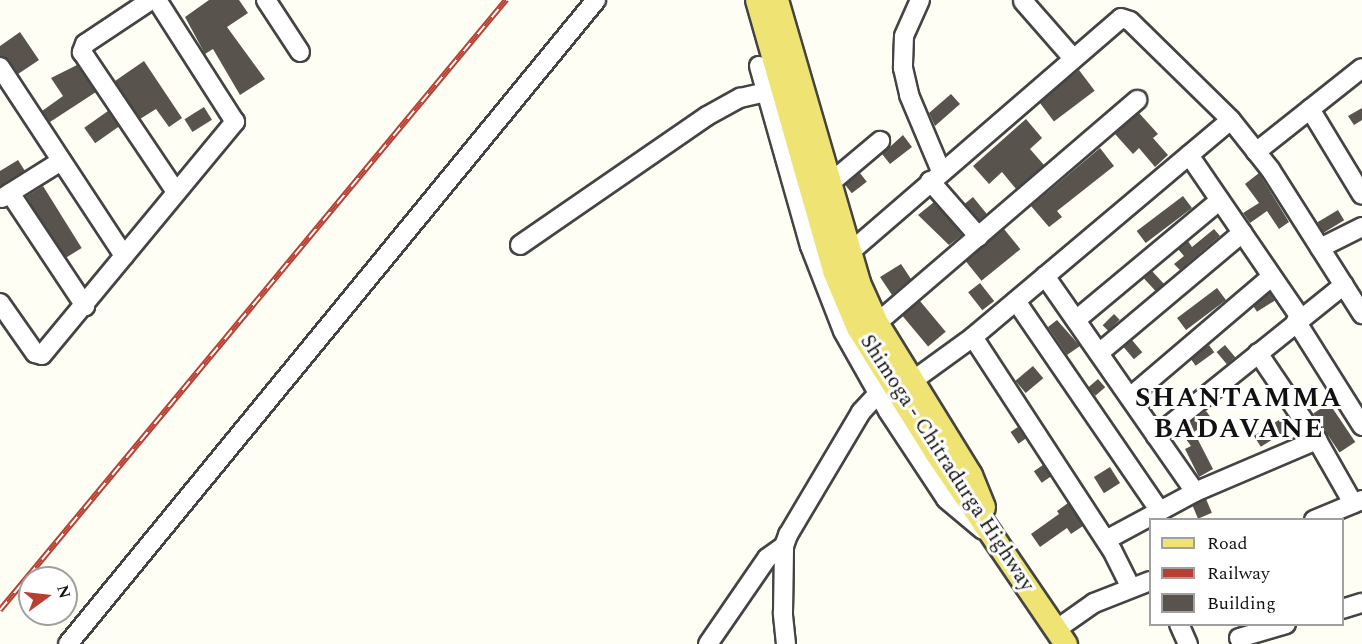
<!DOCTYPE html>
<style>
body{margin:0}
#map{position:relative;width:1362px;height:644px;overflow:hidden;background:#fefef5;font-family:Spectral,serif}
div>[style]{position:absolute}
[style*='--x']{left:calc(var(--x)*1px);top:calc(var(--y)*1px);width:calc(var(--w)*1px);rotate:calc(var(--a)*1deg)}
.building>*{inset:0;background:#59534d;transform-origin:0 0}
.roads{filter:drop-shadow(2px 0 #444) drop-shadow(-2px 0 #444) drop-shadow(0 2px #444) drop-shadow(0 -2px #444)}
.minor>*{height:18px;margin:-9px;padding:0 9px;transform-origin:9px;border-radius:9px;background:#fff}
.major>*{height:22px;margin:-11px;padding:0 11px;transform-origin:11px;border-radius:11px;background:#efe374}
.rail>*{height:6px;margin-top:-3px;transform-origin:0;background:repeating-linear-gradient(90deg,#fff 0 11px,#b83f31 0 22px);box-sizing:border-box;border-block:2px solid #b83f31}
span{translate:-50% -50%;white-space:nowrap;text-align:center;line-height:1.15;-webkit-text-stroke:6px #fff;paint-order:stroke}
.street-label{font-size:21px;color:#111}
.district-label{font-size:27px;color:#111;font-weight:700;letter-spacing:1.5px}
.legend{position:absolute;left:1149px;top:518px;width:195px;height:108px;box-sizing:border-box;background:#fff;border:2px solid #a0a0a0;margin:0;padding:8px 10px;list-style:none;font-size:18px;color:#111}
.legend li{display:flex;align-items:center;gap:12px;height:30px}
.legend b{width:30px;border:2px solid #a0a0a0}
.north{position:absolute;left:18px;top:566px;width:60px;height:60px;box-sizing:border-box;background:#fff;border:2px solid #a0a0a0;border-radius:50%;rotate:75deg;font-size:16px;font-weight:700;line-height:24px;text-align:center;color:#111}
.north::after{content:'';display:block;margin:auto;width:21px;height:27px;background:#b83f31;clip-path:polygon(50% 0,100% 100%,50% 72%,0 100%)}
</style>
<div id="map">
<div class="building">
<div style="clip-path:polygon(209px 0,239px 0,248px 13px,227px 27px,265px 79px,240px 95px,213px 49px,205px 54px,185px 17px)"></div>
<div style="clip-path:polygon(20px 32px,39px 60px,18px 74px,9px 60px,0 56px,0 46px)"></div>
<div style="clip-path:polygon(144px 61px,182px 118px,169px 127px,156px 109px,140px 119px,115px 81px)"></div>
<div style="clip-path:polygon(77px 65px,96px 92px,50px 122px,42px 111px,63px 96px,51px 78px)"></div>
<div style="left:1079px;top:70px;width:26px;height:51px;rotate:53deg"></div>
<div style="clip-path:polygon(951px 94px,960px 104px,935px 126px,929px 113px)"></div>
<div style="left:204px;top:107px;width:15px;height:23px;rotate:58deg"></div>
<div style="clip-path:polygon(1362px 108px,1362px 120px,1354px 125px,1348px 116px)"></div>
<div style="left:108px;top:111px;width:19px;height:29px;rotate:55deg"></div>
<div style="clip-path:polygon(1139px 113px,1158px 134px,1153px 138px,1168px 155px,1155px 167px,1139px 148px,1133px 154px,1115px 134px)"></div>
<div style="clip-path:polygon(1026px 119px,1042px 138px,1030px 149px,1044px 165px,1016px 189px,1002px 172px,989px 184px,973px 166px)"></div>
<div style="clip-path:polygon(903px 135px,912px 147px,890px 164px,882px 154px)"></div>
<div style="clip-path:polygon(1100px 148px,1114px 166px,1057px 211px,1062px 217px,1049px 227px,1031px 206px)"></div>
<div style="clip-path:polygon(18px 160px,25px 171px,0 186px,0 171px)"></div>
<div style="left:860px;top:173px;width:11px;height:19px;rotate:52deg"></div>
<div style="clip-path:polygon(1259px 173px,1289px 222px,1279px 229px,1267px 211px,1250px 223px,1243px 213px,1259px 203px,1245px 184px)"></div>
<div style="left:43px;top:186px;width:73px;height:20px;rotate:58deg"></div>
<div style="left:1183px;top:196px;width:15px;height:58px;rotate:53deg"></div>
<div style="left:973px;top:197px;width:22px;height:11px;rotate:51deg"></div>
<div style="clip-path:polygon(934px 202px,962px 235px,949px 245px,918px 215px)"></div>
<div style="left:1338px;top:210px;width:12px;height:24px;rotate:59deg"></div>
<div style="left:1004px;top:229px;width:26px;height:50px;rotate:51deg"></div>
<div style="clip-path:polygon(1214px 229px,1220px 236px,1180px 270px,1174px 264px,1184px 256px,1178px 249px,1188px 241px,1192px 247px)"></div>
<div style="clip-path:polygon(901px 264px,911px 279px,892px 295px,880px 277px)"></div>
<div style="left:1152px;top:271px;width:18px;height:11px;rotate:47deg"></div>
<div style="left:980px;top:283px;width:23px;height:15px;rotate:52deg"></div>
<div style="left:1217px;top:288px;width:15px;height:50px;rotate:53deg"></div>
<div style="left:1270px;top:293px;width:9px;height:21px;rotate:58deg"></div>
<div style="left:920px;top:301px;width:40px;height:23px;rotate:50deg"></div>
<div style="left:1114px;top:314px;width:8px;height:16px;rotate:45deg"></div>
<div style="clip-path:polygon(1057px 320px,1080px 346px,1067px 355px,1048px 327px)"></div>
<div style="left:1132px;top:340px;width:16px;height:11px;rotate:50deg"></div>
<div style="left:1209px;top:345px;width:9px;height:23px;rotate:54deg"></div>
<div style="left:1225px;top:345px;width:16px;height:11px;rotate:50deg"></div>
<div style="left:1033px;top:366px;width:16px;height:23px;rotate:50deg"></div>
<div style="left:1098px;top:379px;width:11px;height:13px;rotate:49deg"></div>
<div style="left:1329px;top:403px;width:47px;height:19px;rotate:56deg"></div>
<div style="clip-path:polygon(1206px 411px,1212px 419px,1194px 432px,1213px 469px,1199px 477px,1185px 449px,1191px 446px,1180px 431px)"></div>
<div style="left:1287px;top:415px;width:13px;height:39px;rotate:58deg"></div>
<div style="left:1018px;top:427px;width:14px;height:9px;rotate:56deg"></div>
<div style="left:1043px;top:465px;width:14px;height:11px;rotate:56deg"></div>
<div style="left:1110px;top:467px;width:19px;height:19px;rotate:58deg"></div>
<div style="left:1206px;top:499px;width:15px;height:15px;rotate:67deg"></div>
<div style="clip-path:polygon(1068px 503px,1083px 526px,1071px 534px,1067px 528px,1040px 547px,1031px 534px,1059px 514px,1057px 511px)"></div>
</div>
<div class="roads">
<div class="minor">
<div style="--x:151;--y:0;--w:79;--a:146.3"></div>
<div style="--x:85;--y:44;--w:9;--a:111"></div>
<div style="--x:82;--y:52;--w:169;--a:56.1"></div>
<div style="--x:266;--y:0;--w:62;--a:56.8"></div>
<div style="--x:920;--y:0;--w:39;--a:114"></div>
<div style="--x:904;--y:36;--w:32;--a:92"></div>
<div style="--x:903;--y:68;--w:28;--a:77"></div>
<div style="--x:909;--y:95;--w:82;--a:67.2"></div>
<div style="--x:1023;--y:1;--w:74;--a:48.8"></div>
<div style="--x:759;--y:66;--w:187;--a:74.2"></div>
<div style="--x:810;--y:246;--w:91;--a:68.8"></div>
<div style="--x:843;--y:331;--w:92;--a:60.6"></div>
<div style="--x:888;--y:411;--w:105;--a:56.6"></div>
<div style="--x:946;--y:499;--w:48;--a:40"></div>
<div style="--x:0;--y:67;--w:226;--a:56.7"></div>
<div style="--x:1310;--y:109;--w:100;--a:58.8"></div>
<div style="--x:1256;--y:152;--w:135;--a:-38.4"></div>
<div style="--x:1189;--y:155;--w:196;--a:55.6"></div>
<div style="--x:930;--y:181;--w:74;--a:48.8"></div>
<div style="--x:829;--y:184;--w:67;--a:-40.1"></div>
<div style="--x:10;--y:193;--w:136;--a:56.4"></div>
<div style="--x:2;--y:198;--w:70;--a:-32.1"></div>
<div style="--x:520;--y:245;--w:227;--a:-34.6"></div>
<div style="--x:707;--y:116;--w:38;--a:-29"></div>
<div style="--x:740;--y:98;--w:28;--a:-13"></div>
<div style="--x:1320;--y:248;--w:47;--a:-26.6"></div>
<div style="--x:849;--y:253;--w:359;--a:-40.8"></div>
<div style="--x:1121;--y:18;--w:9;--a:18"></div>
<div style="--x:1130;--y:21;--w:141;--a:44.4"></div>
<div style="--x:1231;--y:120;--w:63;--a:51.5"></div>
<div style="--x:1270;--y:169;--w:172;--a:57.6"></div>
<div style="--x:1045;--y:276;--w:263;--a:55.2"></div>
<div style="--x:1016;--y:301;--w:253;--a:55.6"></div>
<div style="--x:0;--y:303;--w:61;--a:55"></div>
<div style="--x:35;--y:353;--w:7;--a:16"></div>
<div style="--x:42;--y:355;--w:303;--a:-50.4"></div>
<div style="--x:235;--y:122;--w:145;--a:-122.6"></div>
<div style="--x:1076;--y:320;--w:187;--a:-39.8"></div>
<div style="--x:1296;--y:321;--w:124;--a:57.8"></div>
<div style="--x:877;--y:323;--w:343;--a:-40.6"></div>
<div style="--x:973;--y:337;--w:254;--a:56.9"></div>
<div style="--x:1112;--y:550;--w:42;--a:63.4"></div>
<div style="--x:1099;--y:353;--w:187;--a:-40"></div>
<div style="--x:1258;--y:353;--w:105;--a:55.9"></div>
<div style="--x:1317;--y:440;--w:73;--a:60.3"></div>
<div style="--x:911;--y:382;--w:77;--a:-36"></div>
<div style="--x:973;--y:337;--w:337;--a:-40.1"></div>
<div style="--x:1130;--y:397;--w:185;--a:-40.4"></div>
<div style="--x:1156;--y:436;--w:241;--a:-38.8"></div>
<div style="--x:1314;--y:520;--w:52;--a:-22.6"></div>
<div style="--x:1106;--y:540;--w:101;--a:-28.3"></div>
<div style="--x:1195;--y:492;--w:133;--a:-23.1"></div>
<div style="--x:1342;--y:609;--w:21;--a:-17"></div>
<div style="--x:1179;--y:624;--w:22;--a:66"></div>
<div style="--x:1057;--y:629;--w:45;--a:-35.1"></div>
<div style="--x:1094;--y:603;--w:60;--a:-21.4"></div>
<div style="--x:1239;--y:638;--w:49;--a:-16.6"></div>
<div style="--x:68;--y:644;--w:833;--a:-50.65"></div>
<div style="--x:708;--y:644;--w:104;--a:-55.5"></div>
<div style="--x:767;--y:558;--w:21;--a:-35"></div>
<div style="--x:786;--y:644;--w:31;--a:-96"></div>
<div style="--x:783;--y:613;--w:67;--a:-89.1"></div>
<div style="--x:784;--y:546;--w:12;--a:-70"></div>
<div style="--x:788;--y:535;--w:143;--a:-59.3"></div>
<div style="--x:861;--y:412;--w:25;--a:-47"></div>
</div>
<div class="major">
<div style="--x:757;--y:0;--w:282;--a:74.1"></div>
<div style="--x:834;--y:271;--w:62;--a:67.2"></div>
<div style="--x:858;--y:328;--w:147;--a:58"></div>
<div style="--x:936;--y:453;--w:231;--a:55.8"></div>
<div style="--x:777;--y:0;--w:295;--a:73.8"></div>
<div style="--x:859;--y:283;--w:44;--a:65.8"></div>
<div style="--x:877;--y:323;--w:179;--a:58.3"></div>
<div style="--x:971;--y:475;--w:35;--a:68"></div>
</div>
</div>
<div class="rail">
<div style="--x:0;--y:610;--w:793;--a:-50.32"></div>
</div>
<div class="street-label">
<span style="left:947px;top:463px;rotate:57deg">Shimoga - Chitradurga Highway</span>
</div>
<div class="district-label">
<span style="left:1239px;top:414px">SHANTAMMA<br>BADAVANE</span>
</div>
<ul class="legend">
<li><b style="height:8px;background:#efe374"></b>Road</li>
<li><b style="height:8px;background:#b83f31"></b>Railway</li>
<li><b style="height:16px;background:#59534d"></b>Building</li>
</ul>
<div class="north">N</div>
</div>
